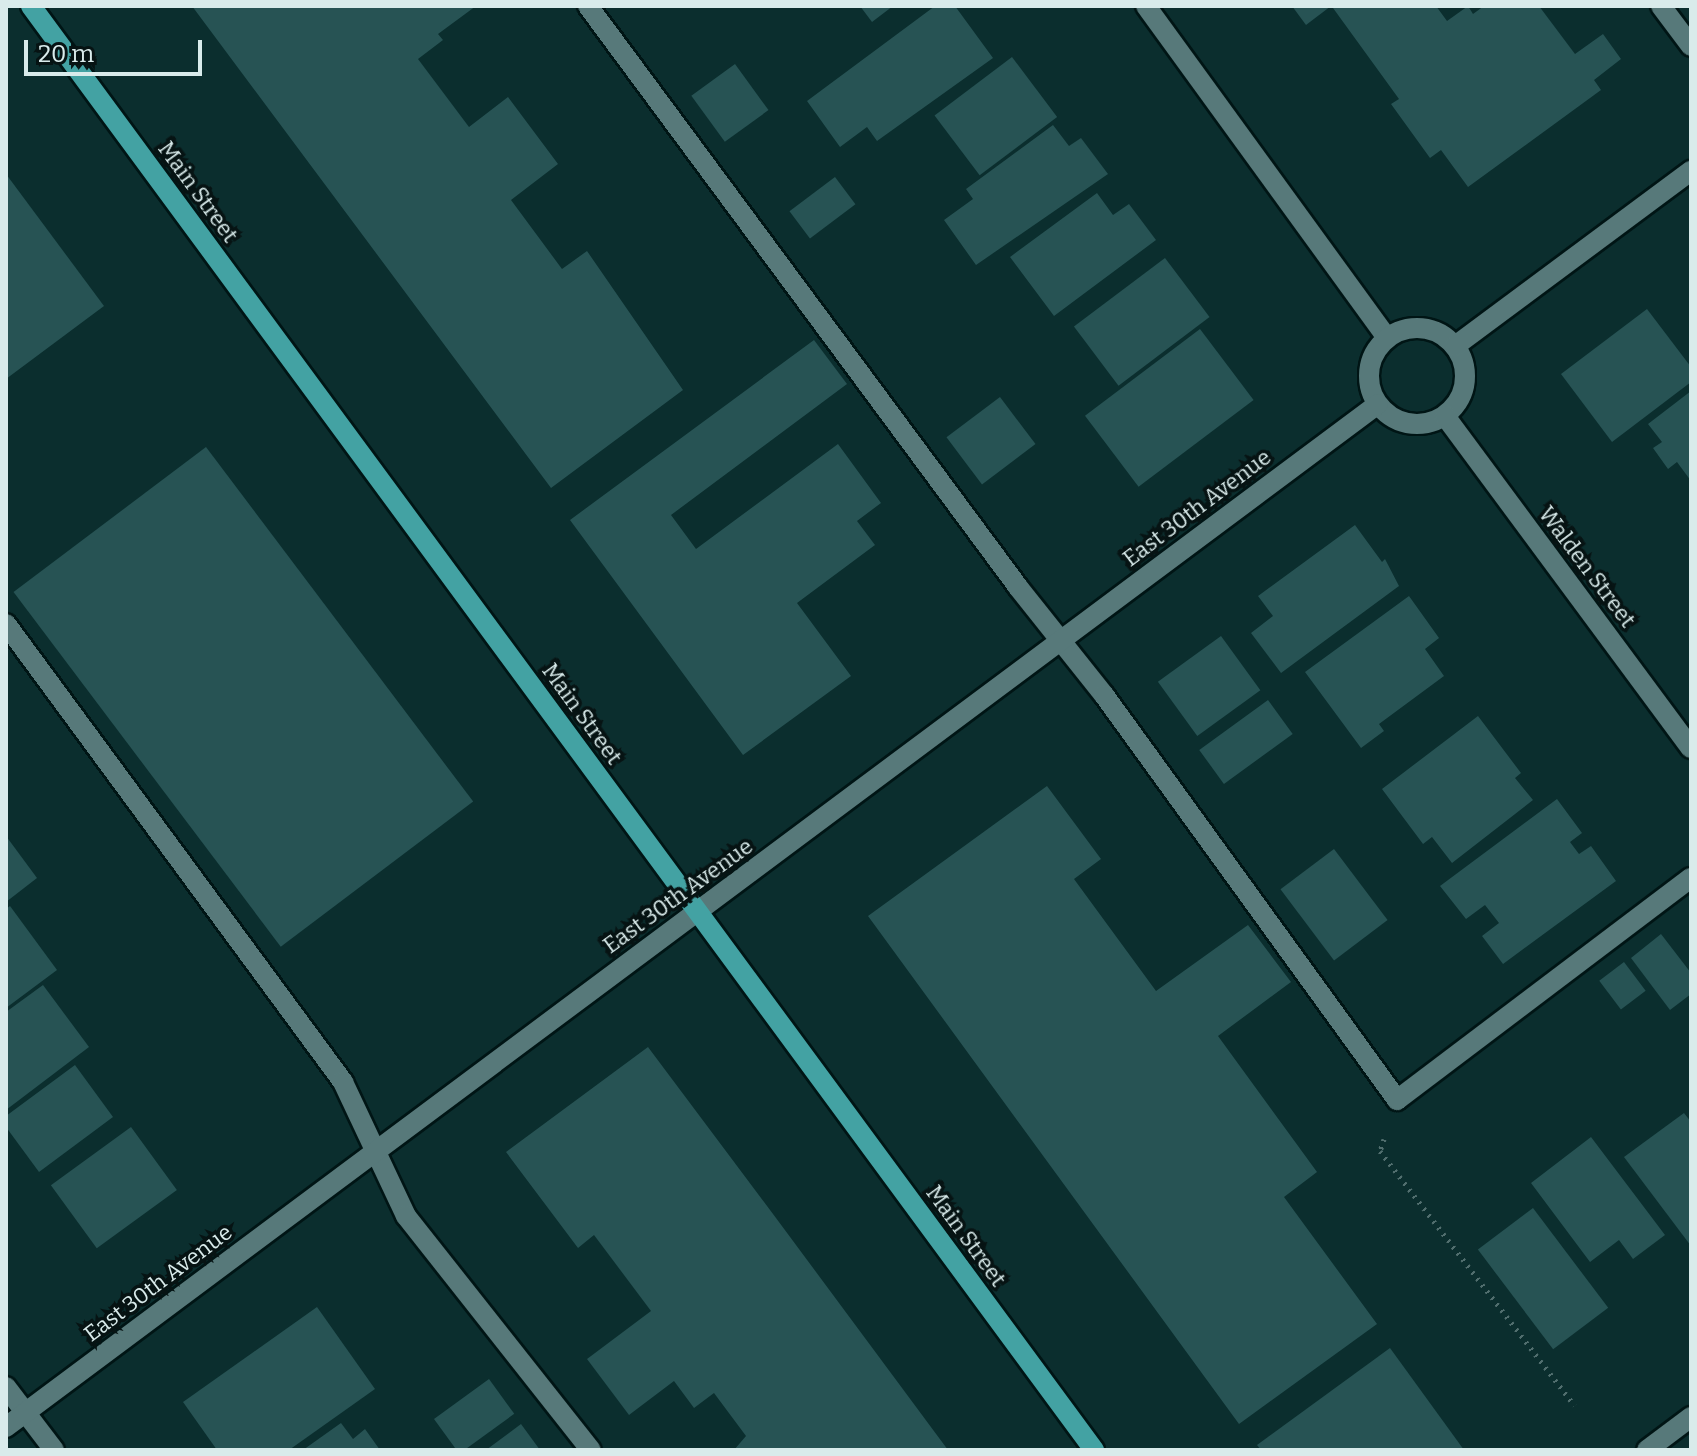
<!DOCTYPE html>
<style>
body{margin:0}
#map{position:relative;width:1697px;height:1456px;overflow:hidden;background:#0b2e2e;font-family:Bitter,serif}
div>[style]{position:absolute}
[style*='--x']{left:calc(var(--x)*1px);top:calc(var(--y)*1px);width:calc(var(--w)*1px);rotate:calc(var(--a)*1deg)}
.building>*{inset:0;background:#275354;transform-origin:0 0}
.path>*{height:5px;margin-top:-2.5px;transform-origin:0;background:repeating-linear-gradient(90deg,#516e6e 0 2px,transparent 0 8px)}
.roads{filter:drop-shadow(2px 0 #001515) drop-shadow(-2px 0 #001515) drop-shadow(0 2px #001515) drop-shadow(0 -2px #001515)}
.minor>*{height:20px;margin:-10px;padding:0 10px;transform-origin:10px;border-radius:10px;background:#57797a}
.minor>.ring{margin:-10px;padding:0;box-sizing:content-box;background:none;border:20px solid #57797a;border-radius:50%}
.major>*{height:20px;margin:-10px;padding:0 10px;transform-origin:10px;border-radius:10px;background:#43a2a3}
span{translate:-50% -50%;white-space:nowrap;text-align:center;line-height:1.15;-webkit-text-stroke:7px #061313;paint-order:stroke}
.street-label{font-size:22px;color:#d9ebeb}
.frame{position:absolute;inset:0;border:8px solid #d9ebeb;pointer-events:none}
.scale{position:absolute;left:24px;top:40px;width:178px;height:36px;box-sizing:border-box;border:4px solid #d9ebeb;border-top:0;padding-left:10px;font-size:24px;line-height:28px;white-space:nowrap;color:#d9ebeb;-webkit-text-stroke:6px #061313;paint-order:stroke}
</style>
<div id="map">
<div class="building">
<div style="clip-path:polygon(192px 6px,476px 6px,438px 34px,443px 40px,418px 59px,469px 127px,508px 97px,558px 164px,511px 200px,562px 269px,587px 251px,683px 390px,551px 488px)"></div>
<div style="clip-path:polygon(860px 6px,893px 6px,872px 22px)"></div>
<div style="clip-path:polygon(935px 6px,955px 6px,993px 58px,877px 141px,867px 127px,840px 147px,807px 101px)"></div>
<div style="clip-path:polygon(1292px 6px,1331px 6px,1306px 25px)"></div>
<div style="clip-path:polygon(1337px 6px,1436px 6px,1447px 21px,1468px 6px,1473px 14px,1484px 6px,1539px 6px,1575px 54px,1603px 34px,1621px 59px,1594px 80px,1601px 90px,1468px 187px,1441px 150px,1430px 158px,1391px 104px,1399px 99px,1333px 8px)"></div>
<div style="left:1012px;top:57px;width:75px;height:97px;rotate:53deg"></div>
<div style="left:735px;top:64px;width:57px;height:54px;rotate:54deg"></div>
<div style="clip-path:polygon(1053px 125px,1069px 146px,1081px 138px,1108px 174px,976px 265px,944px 220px,973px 199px,966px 189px)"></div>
<div style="clip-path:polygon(6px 174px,104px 306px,6px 379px)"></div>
<div style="left:835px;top:177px;width:34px;height:57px;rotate:53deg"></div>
<div style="clip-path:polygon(1097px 193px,1113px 215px,1129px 204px,1156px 240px,1054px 316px,1010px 257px)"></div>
<div style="left:1165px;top:258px;width:74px;height:114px;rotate:53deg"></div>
<div style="clip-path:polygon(1647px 309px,1691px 367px,1691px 382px,1612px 442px,1561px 374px)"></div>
<div style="left:1200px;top:329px;width:89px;height:144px;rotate:53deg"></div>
<div style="clip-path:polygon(814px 340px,847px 384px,671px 515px,696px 549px,838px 444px,881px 503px,857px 521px,875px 545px,797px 603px,851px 676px,743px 755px,570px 520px)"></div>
<div style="clip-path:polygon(1691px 391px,1691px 481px,1677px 462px,1668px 469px,1653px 448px,1662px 442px,1648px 424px)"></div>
<div style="left:1000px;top:397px;width:59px;height:67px;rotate:53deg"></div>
<div style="left:206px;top:447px;width:444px;height:241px;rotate:53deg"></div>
<div style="clip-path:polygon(1355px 525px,1382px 562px,1385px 559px,1399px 586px,1281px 673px,1251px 633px,1273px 616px,1258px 596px)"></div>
<div style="clip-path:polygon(1409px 596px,1439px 638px,1425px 649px,1444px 676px,1379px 724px,1384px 731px,1361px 748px,1305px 672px)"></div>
<div style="left:1221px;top:636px;width:67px;height:78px;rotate:54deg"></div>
<div style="left:1268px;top:700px;width:42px;height:85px;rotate:54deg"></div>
<div style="clip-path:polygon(1478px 716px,1521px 773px,1515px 778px,1533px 800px,1452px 863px,1432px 837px,1423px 844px,1382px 789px)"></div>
<div style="clip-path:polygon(1047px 786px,1101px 859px,1074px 879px,1156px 991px,1248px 925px,1291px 982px,1218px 1036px,1317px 1172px,1284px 1197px,1377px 1324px,1239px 1424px,868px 916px)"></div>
<div style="clip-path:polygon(1557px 799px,1582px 833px,1570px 842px,1579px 854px,1591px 846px,1616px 881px,1503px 964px,1482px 936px,1499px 923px,1485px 905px,1466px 919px,1440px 886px)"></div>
<div style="clip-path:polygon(6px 836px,37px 878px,6px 902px)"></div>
<div style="left:1334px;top:849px;width:89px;height:67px;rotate:53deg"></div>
<div style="clip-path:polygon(10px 906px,57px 970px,6px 1008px,6px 909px)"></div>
<div style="clip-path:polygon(1661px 934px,1691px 973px,1691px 994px,1670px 1010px,1631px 958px)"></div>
<div style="left:1624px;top:962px;width:36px;height:31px;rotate:53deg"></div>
<div style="clip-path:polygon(43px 985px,89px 1047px,6px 1110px,6px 1012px)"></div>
<div style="clip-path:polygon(648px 1047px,776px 1218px,948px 1450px,734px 1450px,746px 1436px,714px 1393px,694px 1408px,674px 1381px,629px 1415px,587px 1359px,651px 1311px,594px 1235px,578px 1248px,506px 1152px)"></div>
<div style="clip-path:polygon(75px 1065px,113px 1117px,39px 1172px,6px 1127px,6px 1116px)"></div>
<div style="clip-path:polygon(1684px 1113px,1691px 1122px,1691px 1246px,1624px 1157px)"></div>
<div style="left:131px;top:1127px;width:78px;height:99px;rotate:54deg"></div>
<div style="clip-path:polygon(1591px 1137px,1665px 1235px,1633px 1259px,1619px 1240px,1590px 1262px,1531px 1183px)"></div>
<div style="left:1533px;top:1208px;width:125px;height:69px;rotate:53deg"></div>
<div style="clip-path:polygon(317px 1307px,375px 1389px,289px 1450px,217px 1450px,183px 1402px)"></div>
<div style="clip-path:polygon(1390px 1348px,1464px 1450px,1261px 1450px,1257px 1445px)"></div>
<div style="left:489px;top:1379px;width:43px;height:68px;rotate:54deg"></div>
<div style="clip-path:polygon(341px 1423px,353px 1439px,365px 1429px,380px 1450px,303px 1450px)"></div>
<div style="clip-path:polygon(521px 1424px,540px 1450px,486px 1450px)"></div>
</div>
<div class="path">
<div style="--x:1384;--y:1139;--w:13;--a:108"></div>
<div style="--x:1380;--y:1151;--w:320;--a:52.6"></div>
</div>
<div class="roads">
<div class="minor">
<div style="--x:588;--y:6;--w:723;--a:53.49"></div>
<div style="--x:1018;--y:587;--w:138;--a:51.5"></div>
<div style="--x:1104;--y:695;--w:500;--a:54.1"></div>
<div style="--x:1397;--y:1100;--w:368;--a:-37.1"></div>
<div style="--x:1146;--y:6;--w:410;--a:54"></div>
<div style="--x:1661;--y:6;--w:50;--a:53.1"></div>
<div class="ring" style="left:1369px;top:328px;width:76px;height:76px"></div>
<div style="--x:1455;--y:346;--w:294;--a:-36.6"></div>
<div style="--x:1445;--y:416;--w:413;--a:53.5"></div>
<div style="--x:6;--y:624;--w:569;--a:53.65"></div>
<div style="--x:343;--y:1082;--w:148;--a:64.8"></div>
<div style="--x:406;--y:1216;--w:298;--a:51.7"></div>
<div style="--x:6;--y:1387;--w:79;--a:52.7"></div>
<div style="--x:6;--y:1427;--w:1711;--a:-36.71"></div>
<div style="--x:1647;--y:1450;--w:55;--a:-36.9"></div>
</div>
<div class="major">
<div style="--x:31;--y:6;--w:1793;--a:53.64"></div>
</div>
</div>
<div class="street-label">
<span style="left:198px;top:192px;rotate:54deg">Main Street</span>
<span style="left:1197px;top:508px;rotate:-37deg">East 30th Avenue</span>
<span style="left:1587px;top:567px;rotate:53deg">Walden Street</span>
<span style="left:582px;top:714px;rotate:54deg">Main Street</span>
<span style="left:678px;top:896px;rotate:-36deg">East 30th Avenue</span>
<span style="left:966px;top:1236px;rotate:54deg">Main Street</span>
<span style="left:158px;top:1283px;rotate:-37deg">East 30th Avenue</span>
</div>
<div class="frame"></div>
<div class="scale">20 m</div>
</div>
